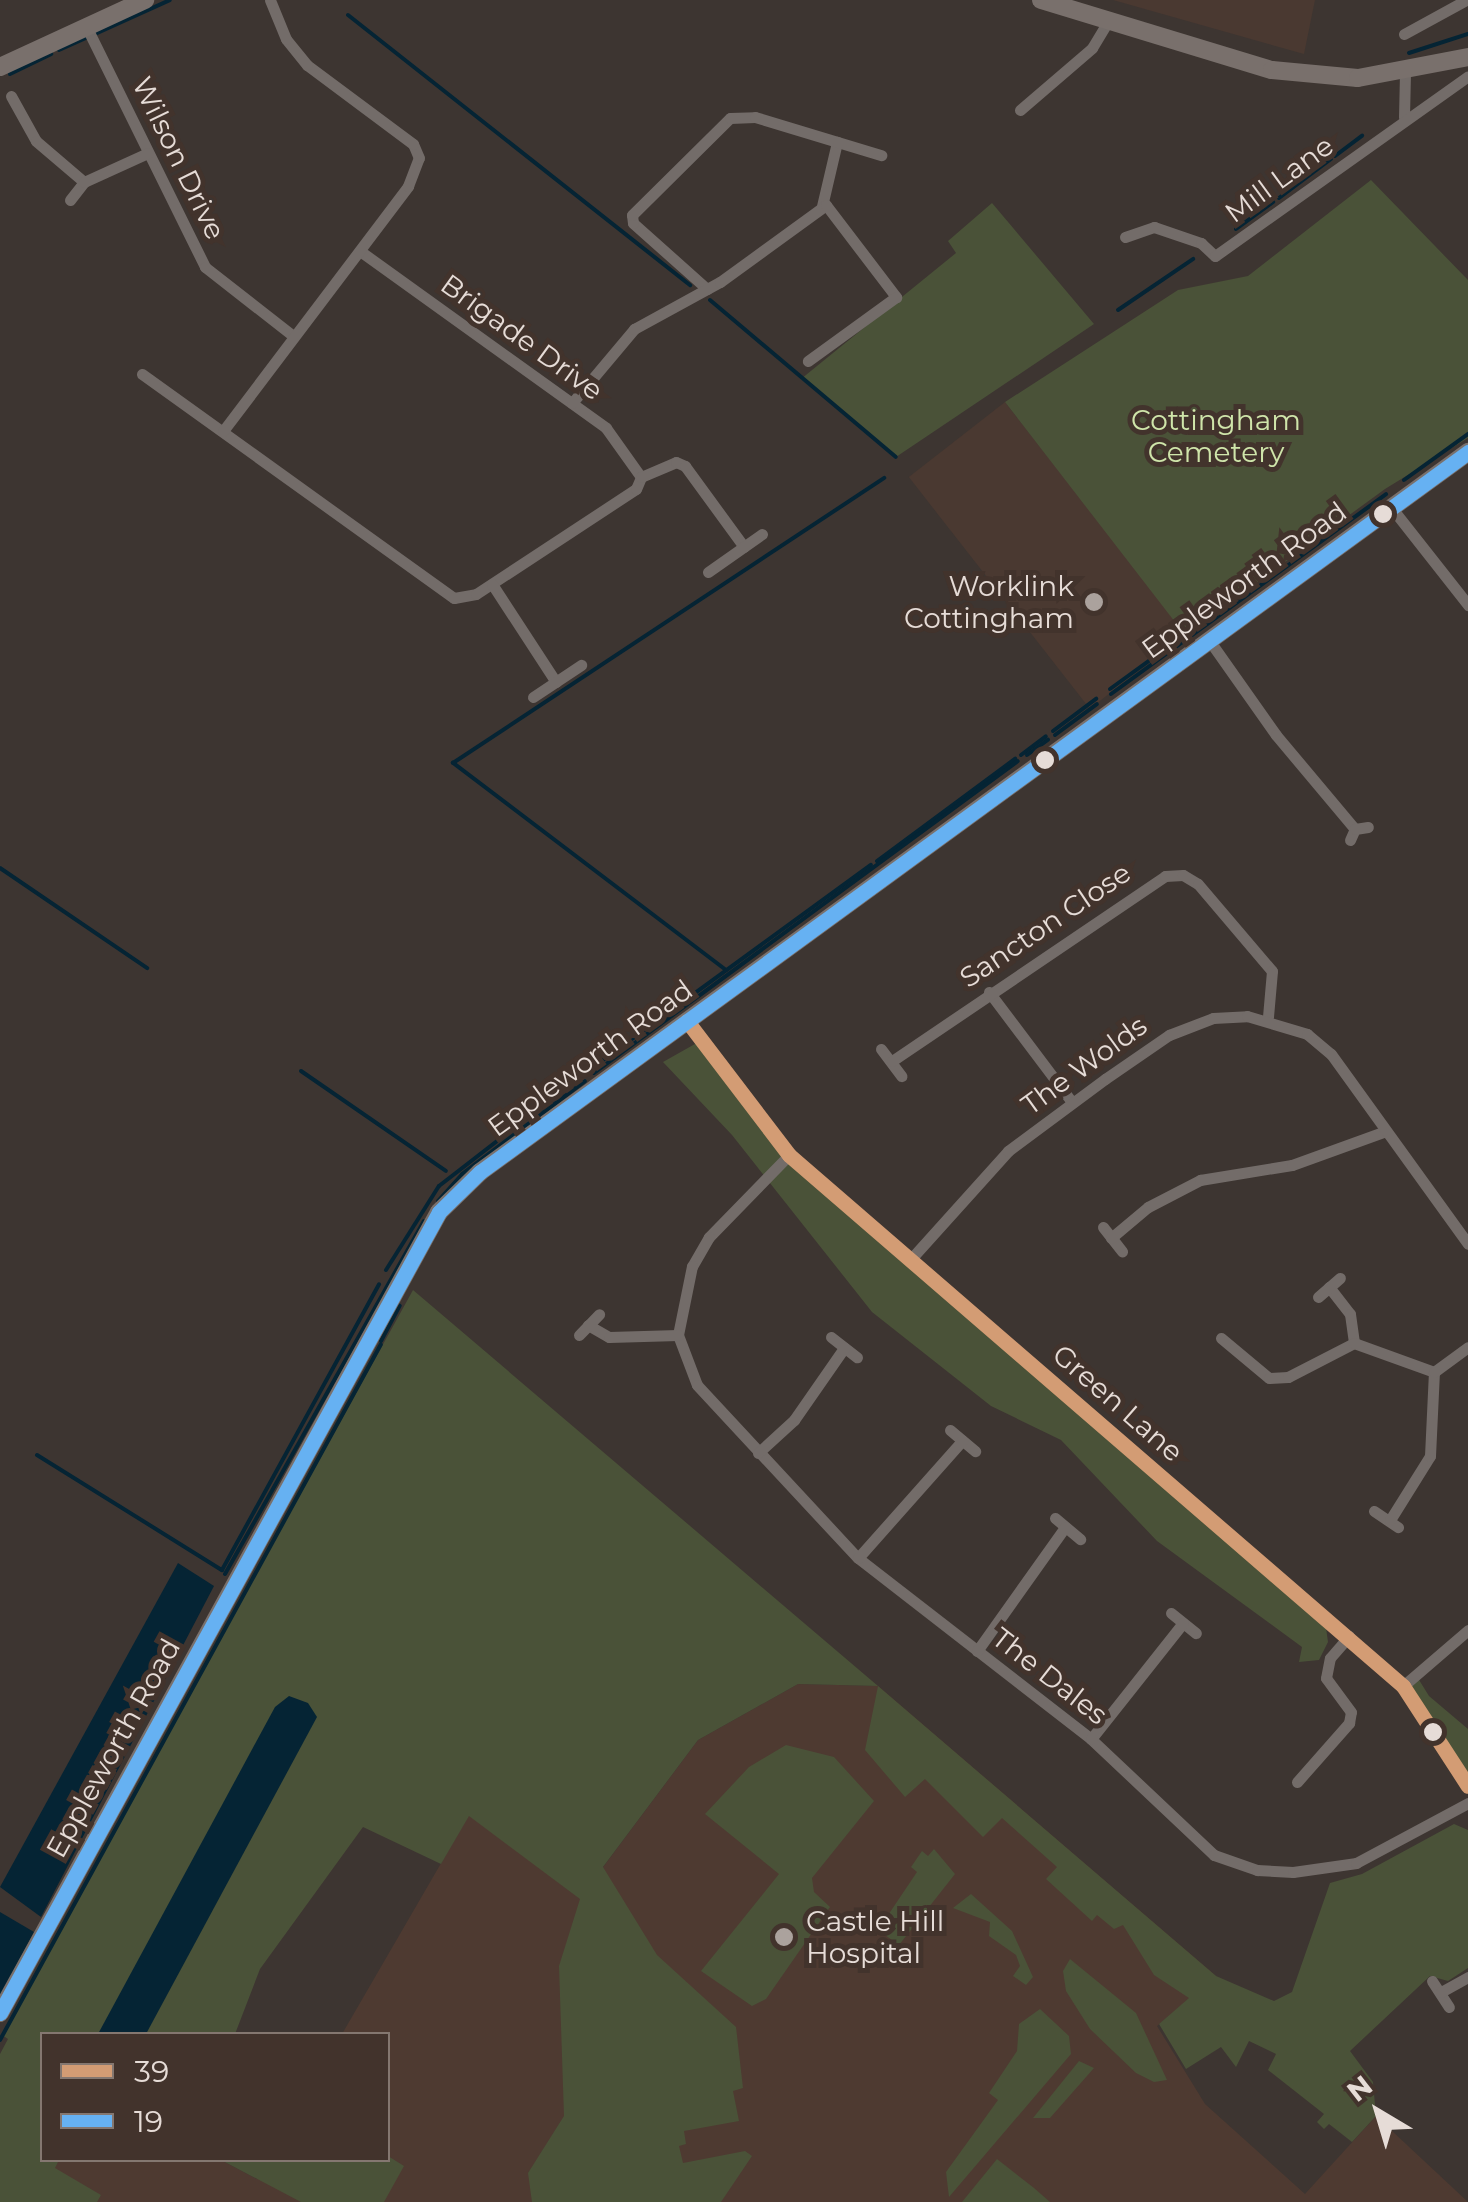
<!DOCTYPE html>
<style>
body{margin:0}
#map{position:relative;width:1468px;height:2202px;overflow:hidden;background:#3d3531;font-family:Montserrat,sans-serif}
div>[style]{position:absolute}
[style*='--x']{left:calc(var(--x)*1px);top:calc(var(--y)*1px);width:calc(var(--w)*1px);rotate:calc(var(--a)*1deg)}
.built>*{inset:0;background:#4e3a31}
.education>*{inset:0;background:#4a3931;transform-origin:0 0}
.green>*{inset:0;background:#4a5238}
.water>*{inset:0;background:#052434}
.stream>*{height:4px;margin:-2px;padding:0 2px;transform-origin:2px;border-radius:2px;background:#052434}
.street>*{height:11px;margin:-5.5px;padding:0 5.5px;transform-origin:5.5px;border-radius:5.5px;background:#736c69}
.secondary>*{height:18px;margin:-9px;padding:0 9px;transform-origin:9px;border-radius:9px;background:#79706c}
.bus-1>*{height:15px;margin:-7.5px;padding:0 7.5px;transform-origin:7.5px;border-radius:7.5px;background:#d39c74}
.bus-2>*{height:15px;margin:-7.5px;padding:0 7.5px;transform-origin:7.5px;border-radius:7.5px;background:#66b1f2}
.dots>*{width:28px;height:28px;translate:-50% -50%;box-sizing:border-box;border:5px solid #42332c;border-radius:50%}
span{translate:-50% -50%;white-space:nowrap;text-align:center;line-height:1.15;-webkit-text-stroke:10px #42332c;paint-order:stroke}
.street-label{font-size:28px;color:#e6dcd7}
.park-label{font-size:28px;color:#cfe5aa}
.poi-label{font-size:28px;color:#e6dcd7}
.right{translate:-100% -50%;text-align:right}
.left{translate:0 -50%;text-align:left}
.legend{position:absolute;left:40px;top:2032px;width:350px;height:130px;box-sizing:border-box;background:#42332c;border:2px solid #847770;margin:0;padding:12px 18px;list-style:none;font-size:30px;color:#e6dcd7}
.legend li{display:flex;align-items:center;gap:20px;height:50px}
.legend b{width:50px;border:2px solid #847770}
.north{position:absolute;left:1328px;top:2062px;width:100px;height:100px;-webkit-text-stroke:8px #42332c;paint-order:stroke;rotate:322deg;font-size:28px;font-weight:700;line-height:40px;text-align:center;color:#e6dcd7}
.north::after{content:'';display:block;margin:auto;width:35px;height:45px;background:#e6dcd7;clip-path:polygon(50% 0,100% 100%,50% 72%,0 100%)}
</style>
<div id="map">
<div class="built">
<div style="clip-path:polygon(798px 1684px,878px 1686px,1216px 1976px,1157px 2026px,1205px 2104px,1305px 2194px,1376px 2116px,1468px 2202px,0 2202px,42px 2160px,221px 2160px,257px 2179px,388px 2160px,388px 2034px,342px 2034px,469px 1815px,580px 1898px,698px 1740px)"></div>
</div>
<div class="education">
<div style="clip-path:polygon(1113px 0,1315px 0,1304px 54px)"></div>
<div style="left:1005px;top:402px;width:294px;height:122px;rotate:52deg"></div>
</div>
<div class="green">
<div style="clip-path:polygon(1371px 180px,1468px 280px,1468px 438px,1385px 489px,1185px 635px,1005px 402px,1178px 290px,1248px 276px)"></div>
<div style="clip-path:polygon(992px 203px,1094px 324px,896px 457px,801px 379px,956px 253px,948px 241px)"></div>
<div style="clip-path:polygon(702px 1040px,762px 1126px,1324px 1613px,1328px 1642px,1319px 1660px,1299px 1662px,1302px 1647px,1157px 1541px,1061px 1440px,991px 1406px,872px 1312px,732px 1135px,663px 1062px)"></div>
<div style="clip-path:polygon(413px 1290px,878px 1686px,1216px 1976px,1274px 2001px,1292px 1992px,1330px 1883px,1362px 1874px,1454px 1824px,1468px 1830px,1468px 1968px,1448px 1981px,1430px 1976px,1350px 2051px,1373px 2082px,1376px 2116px,1352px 2142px,1329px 2124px,1324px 2129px,1317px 2122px,1324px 2114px,1268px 2070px,1276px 2054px,1249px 2041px,1236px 2067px,1221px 2047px,1186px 2069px,1159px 2024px,1189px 1998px,1154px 1975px,1123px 1925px,1114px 1929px,1097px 1915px,1092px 1921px,1046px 1879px,1057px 1867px,1002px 1818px,983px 1837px,925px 1779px,905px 1797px,865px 1750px,878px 1686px,798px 1684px,698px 1740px,603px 1867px,657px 1955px,736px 2027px,743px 2088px,733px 2091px,739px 2121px,684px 2131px,686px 2144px,679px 2146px,683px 2163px,745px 2151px,752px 2156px,721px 2202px,532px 2202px,528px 2173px,564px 2116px,559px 1966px,580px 1899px,469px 1816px,441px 1864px,363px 1827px,260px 1969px,235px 2034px,42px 2034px,42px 2160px,59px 2160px,55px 2168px,101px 2195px,97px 2202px,0 2202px,0 2054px,8px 2039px,2px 2035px)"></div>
<div style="clip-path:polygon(1416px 1675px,1429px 1696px,1468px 1729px,1468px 1786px,1403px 1686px)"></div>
<div style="clip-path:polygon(786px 1745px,834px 1757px,874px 1801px,812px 1878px,814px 1892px,830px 1907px,766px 1999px,752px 2006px,701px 1971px,779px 1874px,705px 1814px,749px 1767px)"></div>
<div style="clip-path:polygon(934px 1849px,955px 1874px,899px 1945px,878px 1930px,917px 1872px,911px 1867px,922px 1851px,928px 1856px)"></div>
<div style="clip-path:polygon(971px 1894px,1012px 1931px,1033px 1977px,1026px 1985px,1013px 1976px,1020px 1966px,1016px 1955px,989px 1936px,990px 1922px,953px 1908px)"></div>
<div style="clip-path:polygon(1070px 1959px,1136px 2013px,1167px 2080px,1154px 2082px,1136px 2073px,1090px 2029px,1066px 1991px,1063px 1971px)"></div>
<div style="clip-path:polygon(1040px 2009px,1069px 2036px,1071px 2054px,949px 2197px,946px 2172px,998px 2100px,989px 2093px,1017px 2051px,1019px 2024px)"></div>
<div style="clip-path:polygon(1079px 2061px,1094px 2068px,1050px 2118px,1033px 2118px)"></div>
<div style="clip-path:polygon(388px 2156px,404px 2166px,384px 2202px,301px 2202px,221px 2160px)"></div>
<div style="clip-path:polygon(997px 2159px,1034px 2188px,1050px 2202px,962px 2202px)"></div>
</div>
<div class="water">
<div style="clip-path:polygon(178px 1563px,214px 1586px,41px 1917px,0 1887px)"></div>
<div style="clip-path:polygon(289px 1696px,308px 1703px,317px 1717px,146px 2034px,98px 2034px,275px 1707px)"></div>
<div style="clip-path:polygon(0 1912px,34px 1932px,0 1996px)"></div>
</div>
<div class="stream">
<div style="--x:348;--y:15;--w:436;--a:38.3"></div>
<div style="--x:95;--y:34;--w:82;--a:-24.4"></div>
<div style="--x:59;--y:50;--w:30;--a:-24"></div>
<div style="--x:1409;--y:53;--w:62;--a:-17.9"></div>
<div style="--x:10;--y:74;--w:46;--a:-26"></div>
<div style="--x:1335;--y:156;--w:34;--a:-37"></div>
<div style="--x:1279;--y:198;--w:65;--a:-36.9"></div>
<div style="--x:1236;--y:229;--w:46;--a:-36.1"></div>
<div style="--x:710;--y:300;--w:243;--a:40.2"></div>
<div style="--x:1118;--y:310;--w:91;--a:-34.2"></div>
<div style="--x:1404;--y:480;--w:79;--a:-35.7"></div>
<div style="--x:1110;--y:689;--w:62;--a:-35.8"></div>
<div style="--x:1111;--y:694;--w:340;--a:-36"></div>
<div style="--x:1053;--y:731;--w:54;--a:-36.7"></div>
<div style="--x:1055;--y:735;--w:52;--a:-36.4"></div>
<div style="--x:1021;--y:755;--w:31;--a:-37"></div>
<div style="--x:1027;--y:755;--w:26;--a:-36"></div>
<div style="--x:877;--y:861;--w:172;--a:-36.5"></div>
<div style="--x:0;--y:868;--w:178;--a:34.2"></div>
<div style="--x:726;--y:970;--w:343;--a:-142.8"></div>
<div style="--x:453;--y:763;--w:517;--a:-33.47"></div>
<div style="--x:301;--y:1071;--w:176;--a:34.6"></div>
<div style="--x:588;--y:1071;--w:350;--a:-36.1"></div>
<div style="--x:594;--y:1073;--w:526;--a:-36.35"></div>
<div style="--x:438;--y:1201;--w:36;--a:-48"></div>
<div style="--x:462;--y:1174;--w:154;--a:-37.1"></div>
<div style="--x:386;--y:1270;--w:99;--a:-57.8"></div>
<div style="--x:439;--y:1186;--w:180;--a:-37.8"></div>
<div style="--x:381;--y:1341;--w:40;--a:-62"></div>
<div style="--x:37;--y:1455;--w:218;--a:31.9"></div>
<div style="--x:222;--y:1570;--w:326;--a:-61.2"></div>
<div style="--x:225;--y:1574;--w:405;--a:-60.6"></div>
<div style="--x:0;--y:2040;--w:793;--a:-61.3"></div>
</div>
<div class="street">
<div style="--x:86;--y:26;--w:269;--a:63.7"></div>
<div style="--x:205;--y:267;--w:110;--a:38"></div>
<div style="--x:1404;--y:34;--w:71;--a:-28.7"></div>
<div style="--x:11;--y:96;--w:51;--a:60.9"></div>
<div style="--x:36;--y:141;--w:63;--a:40.5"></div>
<div style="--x:1020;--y:110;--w:95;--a:-40.7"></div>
<div style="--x:1092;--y:48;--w:33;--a:-59"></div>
<div style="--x:1404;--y:117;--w:43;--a:-88.7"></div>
<div style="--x:70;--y:200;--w:23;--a:-52"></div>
<div style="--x:84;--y:182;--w:70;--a:-24.4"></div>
<div style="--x:822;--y:206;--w:66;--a:-76.8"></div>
<div style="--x:1125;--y:237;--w:31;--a:-19"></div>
<div style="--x:1154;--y:227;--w:50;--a:18.8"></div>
<div style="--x:1201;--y:243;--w:19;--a:43"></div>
<div style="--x:1215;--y:256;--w:310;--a:-35.4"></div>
<div style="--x:360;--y:251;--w:303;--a:35.7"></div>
<div style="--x:606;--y:428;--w:60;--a:54.5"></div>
<div style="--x:707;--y:289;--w:99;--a:-138.3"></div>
<div style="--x:633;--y:223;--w:8;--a:-97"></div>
<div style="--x:632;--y:215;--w:138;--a:-44.7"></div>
<div style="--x:730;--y:118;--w:25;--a:-2"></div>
<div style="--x:755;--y:117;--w:132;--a:16.8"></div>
<div style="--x:142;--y:374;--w:384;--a:35.7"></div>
<div style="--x:454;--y:598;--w:22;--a:-10"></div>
<div style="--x:476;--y:594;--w:191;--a:-33.3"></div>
<div style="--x:636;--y:489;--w:13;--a:-67"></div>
<div style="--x:572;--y:403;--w:97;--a:-50"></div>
<div style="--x:634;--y:329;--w:98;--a:-28.7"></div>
<div style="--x:720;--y:282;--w:131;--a:-36"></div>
<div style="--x:826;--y:205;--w:116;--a:52.7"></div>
<div style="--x:896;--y:297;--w:109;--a:144"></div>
<div style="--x:223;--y:431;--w:307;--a:-52.9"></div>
<div style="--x:408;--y:186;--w:30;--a:-69"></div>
<div style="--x:419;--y:158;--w:15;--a:-113"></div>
<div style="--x:413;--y:144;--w:132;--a:-143.3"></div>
<div style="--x:307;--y:65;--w:33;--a:-129"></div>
<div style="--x:286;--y:39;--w:42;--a:-112.3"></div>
<div style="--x:641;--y:477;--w:38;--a:-23"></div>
<div style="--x:676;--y:462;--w:10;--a:24"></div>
<div style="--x:685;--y:466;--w:100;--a:53.9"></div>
<div style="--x:1391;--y:507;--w:125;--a:51.8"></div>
<div style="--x:708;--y:572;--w:66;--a:-35.1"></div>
<div style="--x:492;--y:584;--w:117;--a:56.9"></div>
<div style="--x:1209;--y:640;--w:116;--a:54.8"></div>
<div style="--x:1276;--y:735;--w:123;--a:50"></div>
<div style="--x:533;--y:697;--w:58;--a:-33.7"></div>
<div style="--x:1350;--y:840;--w:12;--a:-66"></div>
<div style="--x:1355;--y:829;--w:13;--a:-9"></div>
<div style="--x:989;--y:992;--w:138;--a:53"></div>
<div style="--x:687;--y:1021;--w:168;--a:52.7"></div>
<div style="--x:789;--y:1155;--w:812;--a:40.85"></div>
<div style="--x:1403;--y:1686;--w:119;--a:57"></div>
<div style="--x:881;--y:1049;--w:34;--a:53"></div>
<div style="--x:892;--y:1061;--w:330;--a:-34.1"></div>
<div style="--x:1165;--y:876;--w:18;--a:-3"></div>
<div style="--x:1183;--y:875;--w:17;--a:31"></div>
<div style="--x:1198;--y:884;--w:114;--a:49.6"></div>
<div style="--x:1272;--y:971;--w:46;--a:95"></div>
<div style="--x:789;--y:1155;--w:115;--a:134.3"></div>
<div style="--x:709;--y:1237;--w:34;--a:120"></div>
<div style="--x:692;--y:1266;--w:70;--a:101.5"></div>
<div style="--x:678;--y:1335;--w:53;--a:69.2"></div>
<div style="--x:697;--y:1385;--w:236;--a:47.1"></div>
<div style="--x:858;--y:1558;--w:295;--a:37.8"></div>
<div style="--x:1091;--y:1739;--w:169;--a:43.3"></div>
<div style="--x:1214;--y:1855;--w:46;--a:19.2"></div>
<div style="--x:1257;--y:1870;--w:36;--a:3"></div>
<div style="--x:1293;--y:1872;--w:64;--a:-8.1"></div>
<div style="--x:1356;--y:1863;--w:127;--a:-28.2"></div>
<div style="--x:1103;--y:1227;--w:31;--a:52"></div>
<div style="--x:1111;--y:1238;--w:48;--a:-40"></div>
<div style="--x:1148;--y:1207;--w:59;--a:-27.4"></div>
<div style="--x:1200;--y:1180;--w:93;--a:-9.3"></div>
<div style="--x:1292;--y:1165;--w:97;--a:-19.9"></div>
<div style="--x:910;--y:1260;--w:147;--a:-48"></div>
<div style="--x:1008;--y:1151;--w:121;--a:-36.6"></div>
<div style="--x:1105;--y:1079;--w:78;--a:-34.5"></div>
<div style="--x:1169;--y:1035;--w:47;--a:-21.1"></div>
<div style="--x:1213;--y:1018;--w:34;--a:-3"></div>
<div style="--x:1247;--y:1016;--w:63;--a:16.7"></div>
<div style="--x:1307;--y:1034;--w:31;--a:40"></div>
<div style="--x:1331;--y:1054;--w:234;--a:54.2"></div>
<div style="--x:1329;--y:1287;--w:34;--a:52"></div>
<div style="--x:1350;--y:1314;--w:29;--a:82"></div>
<div style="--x:1318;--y:1297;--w:29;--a:-41"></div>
<div style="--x:588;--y:1325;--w:24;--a:30"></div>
<div style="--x:609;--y:1337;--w:69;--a:-1.7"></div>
<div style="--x:579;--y:1335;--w:29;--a:-46"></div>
<div style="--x:831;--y:1337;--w:33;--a:38"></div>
<div style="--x:1221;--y:1338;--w:62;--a:39.8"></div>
<div style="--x:1269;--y:1378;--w:19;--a:-3"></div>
<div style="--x:1288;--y:1377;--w:74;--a:-27.3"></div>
<div style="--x:1354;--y:1343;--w:85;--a:19.9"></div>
<div style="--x:950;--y:1430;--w:33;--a:40"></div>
<div style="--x:758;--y:1453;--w:49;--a:-42.5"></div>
<div style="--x:794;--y:1420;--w:88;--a:-55.2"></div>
<div style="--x:1374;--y:1511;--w:29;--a:34"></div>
<div style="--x:1055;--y:1518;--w:33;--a:40"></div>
<div style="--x:1390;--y:1520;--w:75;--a:-58"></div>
<div style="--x:1430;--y:1456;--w:84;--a:-87.3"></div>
<div style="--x:1434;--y:1372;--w:42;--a:-36.3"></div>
<div style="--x:858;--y:1558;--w:157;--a:-48.4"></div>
<div style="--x:1171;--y:1613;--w:32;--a:39"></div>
<div style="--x:977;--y:1651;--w:152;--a:-54.6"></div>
<div style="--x:1403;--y:1686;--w:86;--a:-40.7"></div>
<div style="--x:1091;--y:1739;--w:148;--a:-51.6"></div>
<div style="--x:1297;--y:1782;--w:79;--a:-48.6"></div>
<div style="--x:1349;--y:1723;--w:11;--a:-80"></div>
<div style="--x:1351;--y:1712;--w:42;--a:-126.3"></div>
<div style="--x:1326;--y:1678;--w:20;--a:-79"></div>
<div style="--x:1330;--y:1658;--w:29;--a:-49"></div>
<div style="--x:1432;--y:1981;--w:31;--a:57"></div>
<div style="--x:1441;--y:1992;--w:31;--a:-29"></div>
</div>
<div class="secondary">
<div style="--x:1041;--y:0;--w:241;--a:16.9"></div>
<div style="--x:1272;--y:70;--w:86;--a:5.3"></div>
<div style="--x:1358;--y:78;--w:112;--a:-10.8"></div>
<div style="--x:0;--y:67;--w:160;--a:-24.8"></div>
<div style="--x:0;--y:2013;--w:913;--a:-61.27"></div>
<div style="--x:439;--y:1212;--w:57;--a:-44.3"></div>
<div style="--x:480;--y:1172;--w:1223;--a:-36.08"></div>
</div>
<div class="bus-1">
<div style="--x:687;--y:1021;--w:168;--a:52.7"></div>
<div style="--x:789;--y:1155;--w:812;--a:40.85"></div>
<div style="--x:1403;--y:1686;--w:119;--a:57"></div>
</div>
<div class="bus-2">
<div style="--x:0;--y:2013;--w:913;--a:-61.27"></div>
<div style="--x:439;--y:1212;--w:57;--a:-44.3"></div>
<div style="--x:480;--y:1172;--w:1223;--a:-36.08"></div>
</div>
<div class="dots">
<div style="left:1383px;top:514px;background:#e6dcd7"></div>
<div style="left:1094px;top:602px;background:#aba29d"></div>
<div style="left:1045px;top:760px;background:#e6dcd7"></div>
<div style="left:1433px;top:1732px;background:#e6dcd7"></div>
<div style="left:784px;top:1937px;background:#aba29d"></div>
</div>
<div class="street-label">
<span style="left:179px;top:158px;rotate:64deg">Wilson Drive</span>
<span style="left:1279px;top:179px;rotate:-36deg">Mill Lane</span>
<span style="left:522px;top:337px;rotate:36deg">Brigade Drive</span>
<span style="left:1244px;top:580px;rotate:-36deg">Eppleworth Road</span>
<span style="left:1045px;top:925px;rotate:-34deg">Sancton Close</span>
<span style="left:590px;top:1058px;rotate:-36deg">Eppleworth Road</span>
<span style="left:1084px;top:1065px;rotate:-36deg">The Wolds</span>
<span style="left:1118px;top:1403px;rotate:41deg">Green Lane</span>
<span style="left:1050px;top:1676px;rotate:38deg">The Dales</span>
<span style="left:113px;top:1748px;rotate:-61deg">Eppleworth Road</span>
</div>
<div class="park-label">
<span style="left:1216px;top:436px">Cottingham<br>Cemetery</span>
</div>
<div class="poi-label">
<span class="right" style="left:1074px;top:602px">Worklink<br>Cottingham</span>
<span class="left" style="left:806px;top:1937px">Castle Hill<br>Hospital</span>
</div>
<ul class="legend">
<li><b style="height:12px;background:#d39c74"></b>39</li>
<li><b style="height:12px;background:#66b1f2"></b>19</li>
</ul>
<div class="north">N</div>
</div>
